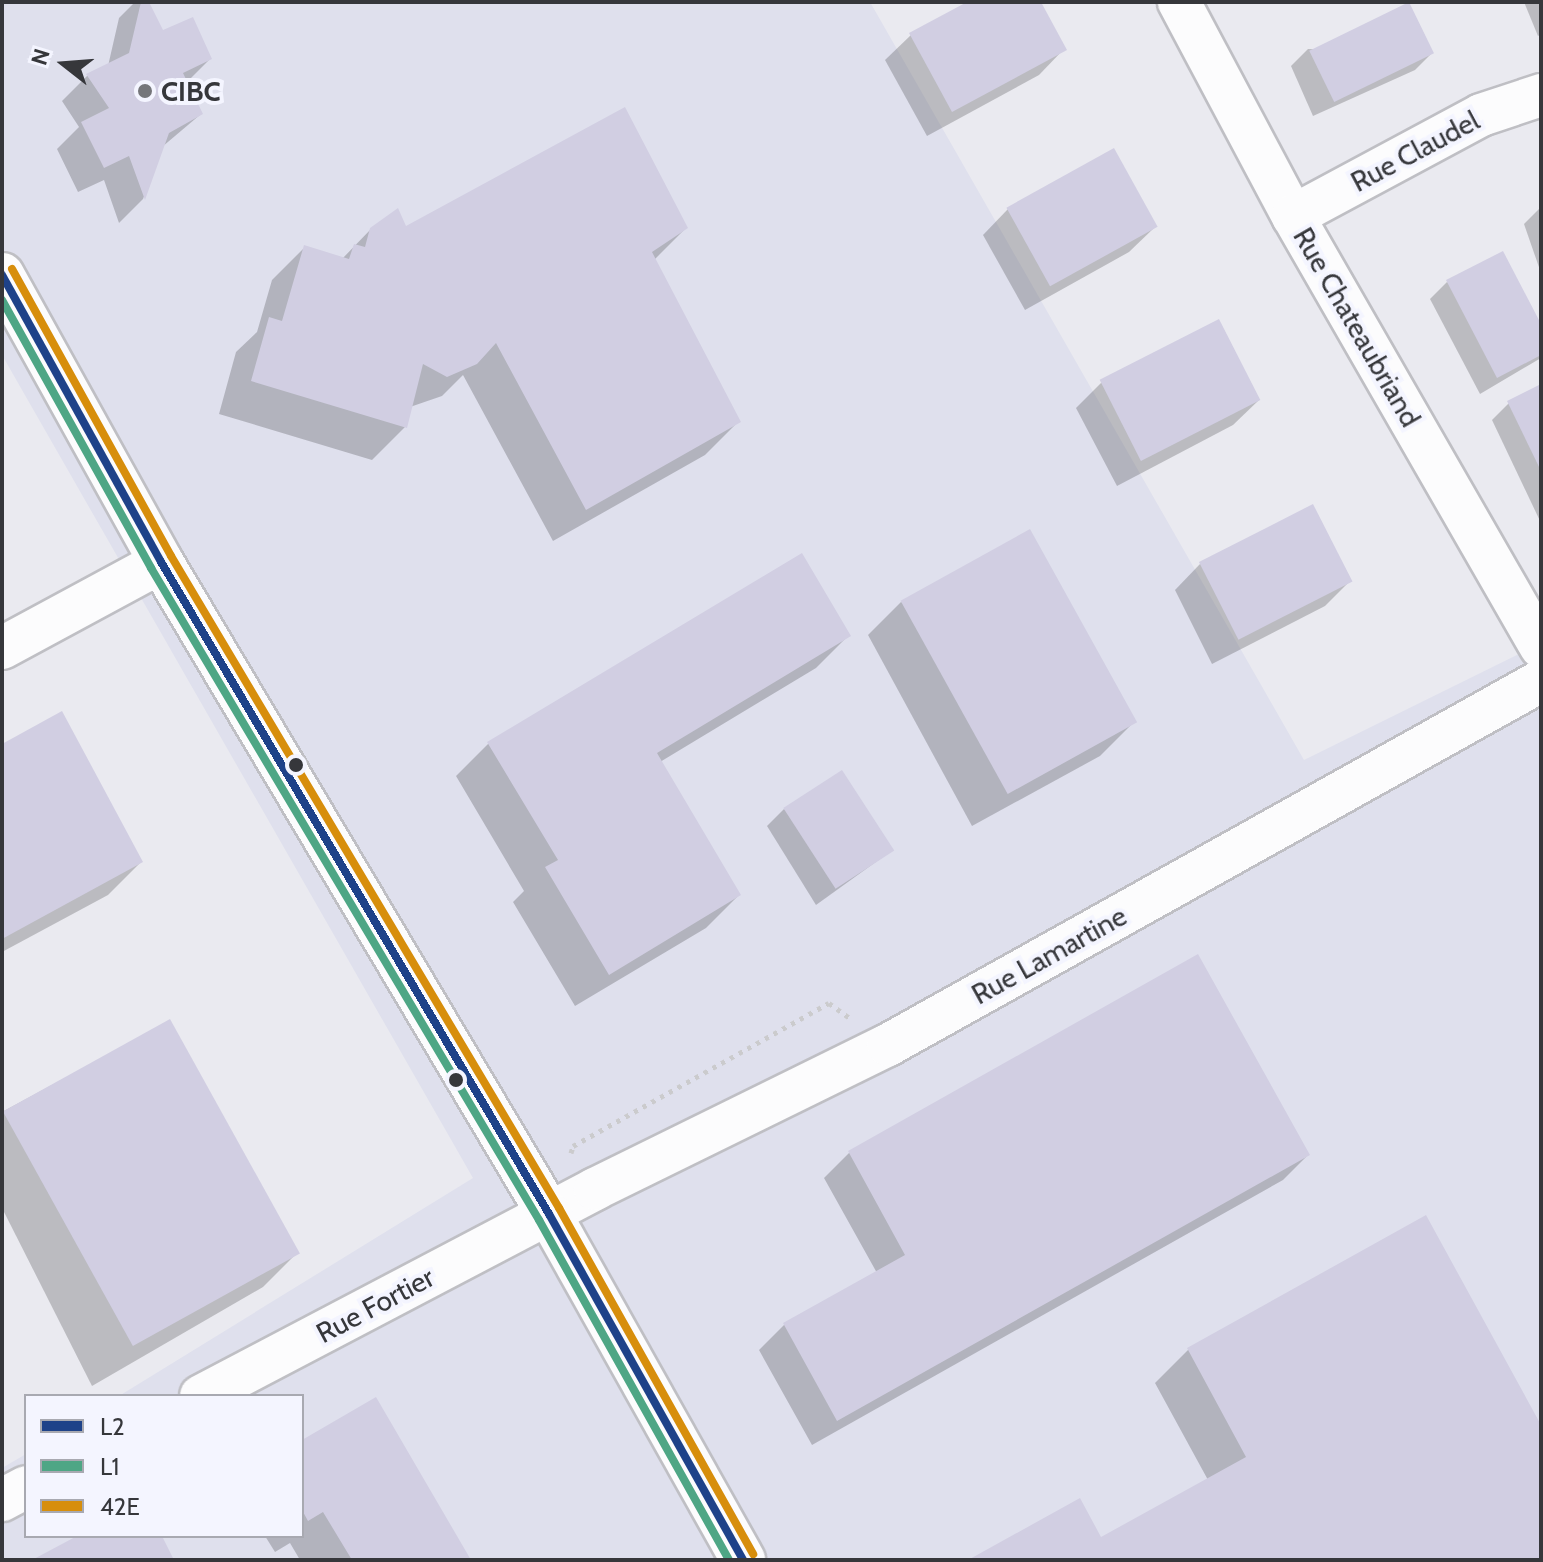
<!DOCTYPE html>
<style>
body{margin:0}
#map{position:relative;width:1543px;height:1562px;overflow:hidden;background:#eaeaf0;font-family:Cabin,sans-serif}
div>[style]{position:absolute}
[style*='--x']{left:calc(var(--x)*1px);top:calc(var(--y)*1px);width:calc(var(--w)*1px);rotate:calc(var(--a)*1deg)}
.built>*{inset:0;background:#dfe0ed}
.shadow>*{inset:0;background:#0003}
.building>*{inset:0;background:#d1cee2;transform-origin:0 0}
.path>*{height:5px;margin-top:-2.5px;transform-origin:0;background:repeating-linear-gradient(90deg,#cbcbcd 0 4px,transparent 0 10px)}
.roads{filter:drop-shadow(2px 0 #bfbfc4) drop-shadow(-2px 0 #bfbfc4) drop-shadow(0 2px #bfbfc4) drop-shadow(0 -2px #bfbfc4)}
.minor>*{height:42px;margin:-21px;padding:0 21px;transform-origin:21px;border-radius:21px;background:#fcfcfd}
.major>*{height:44px;margin:-22px;padding:0 22px;transform-origin:22px;border-radius:22px;background:#fcfcfd}
.bus-1>*{height:8px;margin:-4px;padding:0 4px;transform-origin:4px;border-radius:4px;background:#1e4289}
.bus-2>*{height:8px;margin:-4px;padding:0 4px;transform-origin:4px;border-radius:4px;background:#4ea685}
.bus-3>*{height:8px;margin:-4px;padding:0 4px;transform-origin:4px;border-radius:4px;background:#d78e0c}
.dots>*{width:22px;height:22px;translate:-50% -50%;box-sizing:border-box;border:4px solid #f4f5ff;border-radius:50%}
span{translate:-50% -50%;white-space:nowrap;text-align:center;line-height:1.15;-webkit-text-stroke:8px #f4f5ff;paint-order:stroke}
.poi-label{font-size:28px;color:#36373b;font-weight:700}
.left{translate:0 -50%;text-align:left}
.street-label{font-size:28px;color:#36373b}
.frame{position:absolute;inset:0;border:4px solid #36373b;pointer-events:none}
.legend{position:absolute;left:24px;top:1394px;width:280px;height:144px;box-sizing:border-box;background:#f4f5ff;border:2px solid #a8a9b1;margin:0;padding:10px 14px;list-style:none;font-size:24px;color:#36373b}
.legend li{display:flex;align-items:center;gap:16px;height:40px}
.legend b{width:40px;border:2px solid #a8a9b1}
.north{position:absolute;left:24px;top:24px;width:80px;height:80px;-webkit-text-stroke:6px #f4f5ff;paint-order:stroke;rotate:287deg;font-size:22px;font-weight:700;line-height:32px;text-align:center;color:#36373b}
.north::after{content:'';display:block;margin:auto;width:28px;height:36px;background:#36373b;clip-path:polygon(50% 0,100% 100%,50% 72%,0 100%)}
</style>
<div id="map">
<div class="built">
<div style="clip-path:polygon(2px 2px,870px 2px,1304px 760px,1541px 643px,1541px 1560px,2px 1560px,2px 1468px,26px 1454px,26px 1536px,302px 1536px,302px 1396px,119px 1396px,473px 1178px,2px 355px)"></div>
</div>
<div class="shadow">
<div style="clip-path:polygon(135px 2px,147px 2px,162px 33px,210px 59px,186px 83px,201px 114px,162px 147px,143px 199px,119px 223px,104px 180px,78px 192px,57px 149px,79px 127px,62px 101px,87px 76px,108px 66px,119px 18px)"></div>
<div style="clip-path:polygon(971px 2px,1039px 2px,1064px 49px,1039px 75px,927px 136px,885px 60px,911px 35px)"></div>
<div style="clip-path:polygon(1524px 2px,1541px 2px,1541px 34px,1538px 36px)"></div>
<div style="clip-path:polygon(1308px 49px,1432px 53px,1415px 70px,1313px 116px,1291px 66px)"></div>
<div style="clip-path:polygon(1541px 207px,1541px 273px,1524px 224px)"></div>
<div style="clip-path:polygon(1008px 209px,1155px 227px,1129px 252px,1025px 310px,983px 235px)"></div>
<div style="clip-path:polygon(686px 228px,654px 260px,738px 422px,705px 455px,553px 541px,463px 375px,442px 396px,410px 407px,405px 427px,372px 460px,219px 414px,236px 352px,257px 332px,272px 280px,305px 247px,342px 259px,371px 229px)"></div>
<div style="clip-path:polygon(1447px 282px,1541px 329px,1541px 358px,1480px 394px,1430px 299px)"></div>
<div style="clip-path:polygon(1101px 383px,1259px 400px,1233px 425px,1117px 486px,1076px 408px)"></div>
<div style="clip-path:polygon(1541px 387px,1541px 523px,1492px 420px,1509px 403px)"></div>
<div style="clip-path:polygon(1200px 564px,1350px 581px,1325px 606px,1212px 664px,1175px 590px)"></div>
<div style="clip-path:polygon(901px 602px,1133px 723px,1100px 756px,972px 826px,868px 635px)"></div>
<div style="clip-path:polygon(849px 635px,816px 668px,660px 762px,739px 895px,706px 928px,575px 1006px,513px 902px,524px 891px,456px 776px,489px 743px)"></div>
<div style="clip-path:polygon(2px 746px,141px 862px,108px 895px,2px 952px)"></div>
<div style="clip-path:polygon(784px 809px,891px 851px,816px 905px,767px 826px)"></div>
<div style="clip-path:polygon(1198px 957px,1308px 1155px,1283px 1180px,812px 1445px,759px 1350px,784px 1325px,877px 1273px,824px 1178px,849px 1153px)"></div>
<div style="clip-path:polygon(169px 1022px,296px 1254px,263px 1287px,92px 1386px,2px 1208px,2px 1112px)"></div>
<div style="clip-path:polygon(1425px 1218px,1541px 1429px,1541px 1560px,972px 1560px,1100px 1540px,1208px 1480px,1155px 1383px,1188px 1350px)"></div>
<div style="clip-path:polygon(302px 1442px,469px 1560px,300px 1560px,290px 1543px,275px 1552px,265px 1536px,302px 1536px)"></div>
</div>
<div class="building">
<div style="clip-path:polygon(141px 2px,149px 2px,163px 30px,193px 17px,212px 59px,183px 73px,203px 114px,169px 133px,145px 200px,129px 156px,104px 168px,81px 122px,109px 108px,86px 74px,129px 53px)"></div>
<div style="clip-path:polygon(967px 2px,1041px 2px,1067px 50px,952px 112px,909px 33px)"></div>
<div style="left:1409px;top:2px;width:57px;height:111px;rotate:64deg"></div>
<div style="clip-path:polygon(625px 107px,688px 228px,652px 252px,741px 422px,586px 510px,496px 343px,477px 364px,447px 377px,423px 364px,407px 428px,251px 381px,269px 317px,282px 321px,304px 245px,349px 259px,354px 244px,365px 247px,370px 228px,398px 208px,406px 226px)"></div>
<div style="left:1114px;top:148px;width:90px;height:123px;rotate:61deg"></div>
<div style="clip-path:polygon(1503px 251px,1541px 324px,1541px 355px,1497px 378px,1446px 280px)"></div>
<div style="left:1219px;top:319px;width:91px;height:134px;rotate:63deg"></div>
<div style="clip-path:polygon(1541px 384px,1541px 471px,1507px 401px)"></div>
<div style="left:1313px;top:504px;width:87px;height:128px;rotate:63deg"></div>
<div style="left:1030px;top:529px;width:221px;height:148px;rotate:61deg"></div>
<div style="clip-path:polygon(802px 553px,851px 636px,657px 753px,741px 895px,609px 975px,545px 867px,558px 860px,487px 742px)"></div>
<div style="clip-path:polygon(62px 711px,143px 862px,2px 939px,2px 744px)"></div>
<div style="left:842px;top:770px;width:96px;height:70px;rotate:57deg"></div>
<div style="clip-path:polygon(1198px 954px,1310px 1155px,837px 1421px,783px 1323px,905px 1255px,848px 1151px)"></div>
<div style="left:170px;top:1019px;width:268px;height:191px;rotate:61deg"></div>
<div style="clip-path:polygon(1426px 1215px,1541px 1425px,1541px 1560px,968px 1560px,1080px 1498px,1101px 1537px,1246px 1457px,1187px 1348px)"></div>
<div style="clip-path:polygon(376px 1397px,471px 1560px,352px 1560px,323px 1512px,308px 1521px,302px 1510px,302px 1440px)"></div>
<div style="clip-path:polygon(77px 1536px,162px 1536px,174px 1560px,32px 1560px)"></div>
</div>
<div class="path">
<div style="--x:571;--y:1153;--w:7;--a:-74"></div>
<div style="--x:573;--y:1146;--w:293;--a:-29.2"></div>
<div style="--x:829;--y:1003;--w:26;--a:36"></div>
</div>
<div class="roads">
<div class="minor">
<div style="--x:1179;--y:2;--w:242;--a:62"></div>
<div style="--x:1293;--y:216;--w:497;--a:60.1"></div>
<div style="--x:1293;--y:216;--w:213;--a:-28.2"></div>
<div style="--x:1481;--y:115;--w:63;--a:-18.4"></div>
<div style="--x:2;--y:648;--w:181;--a:-28.4"></div>
<div style="--x:201;--y:1396;--w:445;--a:-27.7"></div>
<div style="--x:595;--y:1189;--w:326;--a:-26.2"></div>
<div style="--x:888;--y:1045;--w:748;--a:-29.14"></div>
<div style="--x:2;--y:1500;--w:27;--a:-28"></div>
</div>
<div class="major">
<div style="--x:2;--y:275;--w:328;--a:61"></div>
<div style="--x:161;--y:562;--w:759;--a:59.24"></div>
<div style="--x:549;--y:1214;--w:397;--a:60.7"></div>
</div>
</div>
<div class="bus-1">
<div style="--x:2;--y:275;--w:328;--a:61"></div>
<div style="--x:161;--y:562;--w:759;--a:59.24"></div>
<div style="--x:549;--y:1214;--w:397;--a:60.7"></div>
</div>
<div class="bus-2">
<div style="--x:2;--y:300;--w:307;--a:60.9"></div>
<div style="--x:151;--y:568;--w:759;--a:59.24"></div>
<div style="--x:539;--y:1220;--w:389;--a:60.8"></div>
</div>
<div class="bus-3">
<div style="--x:12;--y:269;--w:328;--a:61"></div>
<div style="--x:171;--y:556;--w:759;--a:59.24"></div>
<div style="--x:559;--y:1208;--w:397;--a:60.7"></div>
</div>
<div class="dots">
<div style="left:145px;top:91px;background:#75767a"></div>
<div style="left:296px;top:765px;background:#36373b"></div>
<div style="left:456px;top:1080px;background:#36373b"></div>
</div>
<div class="poi-label">
<span class="left" style="left:161px;top:91px">CIBC</span>
</div>
<div class="street-label">
<span style="left:1415px;top:151px;rotate:-28deg">Rue Claudel</span>
<span style="left:1357px;top:327px;rotate:60deg">Rue Chateaubriand</span>
<span style="left:1049px;top:955px;rotate:-29deg">Rue Lamartine</span>
<span style="left:375px;top:1305px;rotate:-28deg">Rue Fortier</span>
</div>
<div class="frame"></div>
<ul class="legend">
<li><b style="height:10px;background:#1e4289"></b>L2</li>
<li><b style="height:10px;background:#4ea685"></b>L1</li>
<li><b style="height:10px;background:#d78e0c"></b>42E</li>
</ul>
<div class="north">N</div>
</div>
